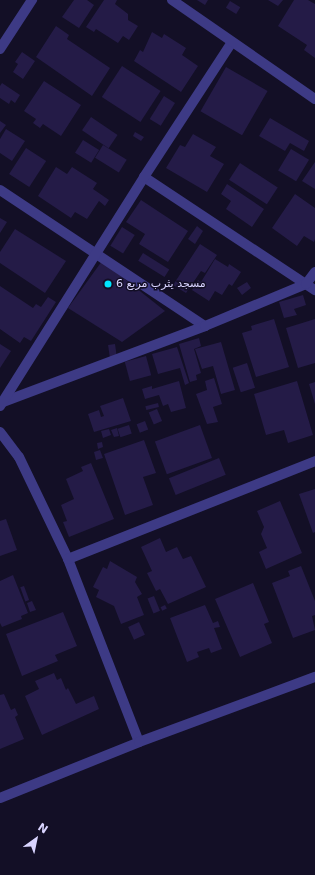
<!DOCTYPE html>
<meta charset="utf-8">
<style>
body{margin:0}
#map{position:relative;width:315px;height:875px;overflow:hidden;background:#130f26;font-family:"DejaVu Sans",Vazirmatn,sans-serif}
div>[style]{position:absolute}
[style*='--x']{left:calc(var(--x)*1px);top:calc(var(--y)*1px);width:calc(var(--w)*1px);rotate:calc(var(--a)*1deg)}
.building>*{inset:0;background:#241b47;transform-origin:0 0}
.minor>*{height:10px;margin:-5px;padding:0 5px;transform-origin:5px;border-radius:5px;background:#3d3a85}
.tertiary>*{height:10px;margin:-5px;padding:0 5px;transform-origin:5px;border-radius:5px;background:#3d3a85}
.dots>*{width:11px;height:11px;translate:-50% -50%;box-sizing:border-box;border:2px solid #130f26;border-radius:50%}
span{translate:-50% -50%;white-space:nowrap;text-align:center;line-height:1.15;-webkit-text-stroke:3px #130f26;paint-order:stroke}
.poi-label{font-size:11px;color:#d9d4ff}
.left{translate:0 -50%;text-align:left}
.north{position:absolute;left:16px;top:819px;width:40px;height:40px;-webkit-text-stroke:3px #130f26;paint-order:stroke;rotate:33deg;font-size:11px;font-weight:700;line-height:16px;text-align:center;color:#d9d4ff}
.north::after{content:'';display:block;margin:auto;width:14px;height:18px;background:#d9d4ff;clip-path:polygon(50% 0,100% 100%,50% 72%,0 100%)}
</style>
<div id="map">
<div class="building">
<div style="clip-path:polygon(74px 0,87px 0,94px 5px,79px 28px,62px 17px)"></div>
<div style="clip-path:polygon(104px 0,117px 0,115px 4px,128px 14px,128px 20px,138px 26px,129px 40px,123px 36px,118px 43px,96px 29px,94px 32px,86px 27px)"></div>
<div style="clip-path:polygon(197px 0,208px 0,205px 5px)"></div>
<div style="clip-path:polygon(268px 0,283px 0,278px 6px)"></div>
<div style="clip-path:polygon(294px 0,308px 0,315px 4px,315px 58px,304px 50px,307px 45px,278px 26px)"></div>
<div style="left:230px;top:1px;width:12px;height:8px;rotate:31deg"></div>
<div style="clip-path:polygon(56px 26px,69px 35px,67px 39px,110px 68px,92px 96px,36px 57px)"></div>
<div style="clip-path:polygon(152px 32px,162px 38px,164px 34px,186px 48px,182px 55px,198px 66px,181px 92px,134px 61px,140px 50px,143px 52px)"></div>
<div style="clip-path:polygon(22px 52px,35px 61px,23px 79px,13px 72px,18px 64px,15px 62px)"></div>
<div style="left:122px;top:66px;width:46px;height:37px;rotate:33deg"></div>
<div style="left:226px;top:67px;width:48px;height:51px;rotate:30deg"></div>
<div style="clip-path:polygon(44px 81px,81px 105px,61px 136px,43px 124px,40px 128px,33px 123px,36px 119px,24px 111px)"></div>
<div style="clip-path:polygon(2px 83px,20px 95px,15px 103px,11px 100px,9px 104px,0 98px,0 86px)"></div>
<div style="left:164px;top:96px;width:13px;height:27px;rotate:32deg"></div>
<div style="left:91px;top:117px;width:32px;height:16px;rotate:34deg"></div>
<div style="clip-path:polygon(270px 118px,309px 141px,304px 151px,290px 143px,285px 151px,259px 136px)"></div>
<div style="clip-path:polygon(0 121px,6px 125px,0 133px)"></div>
<div style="clip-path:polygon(6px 129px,25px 141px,12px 161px,0 153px,0 139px)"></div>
<div style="clip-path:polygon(135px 132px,144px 137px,141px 141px,133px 136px)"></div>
<div style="clip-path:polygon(193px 134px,216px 147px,210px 156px,224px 164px,207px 192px,166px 168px,180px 145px,185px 147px)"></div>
<div style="left:83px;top:140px;width:19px;height:15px;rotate:32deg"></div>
<div style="left:103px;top:145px;width:28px;height:15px;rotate:32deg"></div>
<div style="left:26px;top:148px;width:24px;height:31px;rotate:33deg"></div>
<div style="left:291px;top:149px;width:21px;height:25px;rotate:31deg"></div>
<div style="clip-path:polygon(315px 162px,315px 189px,302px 181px)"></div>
<div style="left:240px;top:163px;width:45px;height:20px;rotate:33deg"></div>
<div style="clip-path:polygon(56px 167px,67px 174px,72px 167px,97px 183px,93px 189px,109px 200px,105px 206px,99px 201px,87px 219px,75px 212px,71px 218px,38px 196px)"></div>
<div style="clip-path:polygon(227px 184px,264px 209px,252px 227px,226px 209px,231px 201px,221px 194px)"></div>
<div style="clip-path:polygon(295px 194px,315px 208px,315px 239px,314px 242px,304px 236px,297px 246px,272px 228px)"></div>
<div style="clip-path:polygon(141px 200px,188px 231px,168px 262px,139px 244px,145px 234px,126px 222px)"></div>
<div style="clip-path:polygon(0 218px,7px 222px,0 233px)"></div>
<div style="clip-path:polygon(197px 226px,203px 231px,195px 244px,188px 239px)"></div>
<div style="left:122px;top:227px;width:15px;height:22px;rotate:32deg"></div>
<div style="clip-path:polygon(15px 229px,66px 261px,45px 293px,0 263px,0 252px)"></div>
<div style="clip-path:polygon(200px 244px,217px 255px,205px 273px,201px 271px,186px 293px,173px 285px)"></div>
<div style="left:143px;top:253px;width:31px;height:9px;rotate:32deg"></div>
<div style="clip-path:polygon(215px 259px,228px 267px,229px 264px,241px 272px,232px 286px,229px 284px,222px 295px,215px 291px,209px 301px,192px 290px,198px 280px,201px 282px)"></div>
<div style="clip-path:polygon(102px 261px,165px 311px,122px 342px,68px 308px)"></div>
<div style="clip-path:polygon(247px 282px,251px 288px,242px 295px,237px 288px)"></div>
<div style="clip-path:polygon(0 286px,33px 308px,36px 304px,41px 307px,48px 297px,56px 302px,31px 341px,24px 337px,20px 343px,0 329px)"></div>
<div style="clip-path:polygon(303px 295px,306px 305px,294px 309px,297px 315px,284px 318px,279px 302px)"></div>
<div style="clip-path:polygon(274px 319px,289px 367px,256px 377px,242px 333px,252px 330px,251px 326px)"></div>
<div style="clip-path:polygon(315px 319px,315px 363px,298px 368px,286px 328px)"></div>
<div style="clip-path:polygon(199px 338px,201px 346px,194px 349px,201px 373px,196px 375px,197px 380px,190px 382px,179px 344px)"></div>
<div style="clip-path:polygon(221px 342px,235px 390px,221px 394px,213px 366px,202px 369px,195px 349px)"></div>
<div style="clip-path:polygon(0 344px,11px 351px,0 368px)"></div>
<div style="left:115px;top:344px;width:14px;height:7px;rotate:82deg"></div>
<div style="clip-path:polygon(177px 347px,189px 383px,185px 385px,180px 368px,158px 374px,152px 354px)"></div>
<div style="left:146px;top:356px;width:20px;height:22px;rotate:75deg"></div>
<div style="left:247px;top:363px;width:26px;height:15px;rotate:72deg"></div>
<div style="clip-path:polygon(214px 378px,222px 404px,213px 407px,218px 422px,207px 424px,196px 394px,207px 390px,205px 381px)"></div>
<div style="clip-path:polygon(179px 381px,186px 408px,171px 412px,168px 404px,163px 406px,159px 395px,145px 399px,142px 389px,152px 386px,152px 389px)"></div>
<div style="clip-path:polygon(297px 381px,313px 435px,288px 443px,284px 430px,266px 435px,254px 394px)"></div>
<div style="clip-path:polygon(315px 382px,315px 404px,309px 384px)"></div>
<div style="clip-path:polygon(123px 398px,131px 421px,94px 432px,88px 414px,99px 410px,101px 417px,104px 416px,100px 406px)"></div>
<div style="left:158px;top:403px;width:4px;height:13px;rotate:76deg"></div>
<div style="left:157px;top:409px;width:13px;height:9px;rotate:67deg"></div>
<div style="left:145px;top:421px;width:9px;height:9px;rotate:69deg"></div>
<div style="left:129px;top:425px;width:9px;height:12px;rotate:72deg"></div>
<div style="left:200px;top:425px;width:35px;height:48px;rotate:70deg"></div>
<div style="clip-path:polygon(117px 428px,119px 436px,114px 437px,111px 430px)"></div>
<div style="clip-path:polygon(109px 429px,111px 435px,103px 438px,101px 431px)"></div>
<div style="clip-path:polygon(144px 440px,156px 473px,143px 477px,153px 505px,125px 515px,104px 454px)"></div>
<div style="clip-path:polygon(102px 442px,103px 447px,98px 449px,97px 443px)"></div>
<div style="clip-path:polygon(100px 450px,103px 458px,96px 460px,94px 452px)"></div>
<div style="left:219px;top:458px;width:18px;height:54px;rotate:68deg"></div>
<div style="clip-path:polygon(91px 463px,114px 519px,69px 537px,63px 522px,67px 521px,61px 505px,74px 499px,66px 479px,83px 471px,81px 467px)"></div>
<div style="clip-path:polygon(315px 489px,315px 532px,313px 533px,299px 494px)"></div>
<div style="clip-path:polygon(280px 501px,302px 553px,266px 569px,259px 552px,267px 548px,261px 534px,264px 527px,257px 511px)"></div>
<div style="clip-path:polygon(6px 519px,17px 550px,0 556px,0 521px)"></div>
<div style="clip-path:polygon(160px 538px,166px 552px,177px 547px,183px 559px,191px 556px,206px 587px,168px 604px,160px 589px,156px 591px,147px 573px,152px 571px,141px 547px)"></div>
<div style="clip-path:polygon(110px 561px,137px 577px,135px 582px,142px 594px,137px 597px,144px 615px,121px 624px,114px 606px,96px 597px,99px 590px,93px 587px,103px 567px,107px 569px)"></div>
<div style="clip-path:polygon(301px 566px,315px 601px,315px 615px,312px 616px,315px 630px,293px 638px,272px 583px,290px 576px,288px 571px)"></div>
<div style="clip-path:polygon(13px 575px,28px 613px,21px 616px,22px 619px,2px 627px,0 623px,0 581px)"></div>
<div style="clip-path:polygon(253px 583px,269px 622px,264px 624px,272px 643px,240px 657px,215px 599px)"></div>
<div style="left:24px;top:586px;width:15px;height:4px;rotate:70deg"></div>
<div style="left:154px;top:596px;width:16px;height:7px;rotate:68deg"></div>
<div style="clip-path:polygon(32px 601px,36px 610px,30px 612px,27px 603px)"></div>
<div style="left:165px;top:605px;width:4px;height:5px;rotate:63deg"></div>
<div style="clip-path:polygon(205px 605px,213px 623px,218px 621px,220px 627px,214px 628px,222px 649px,211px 653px,209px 648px,197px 652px,199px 657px,187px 662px,170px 618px)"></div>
<div style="clip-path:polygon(63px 612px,77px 646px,55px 655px,58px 661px,22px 676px,6px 634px)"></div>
<div style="left:139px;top:622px;width:14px;height:12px;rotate:65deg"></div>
<div style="clip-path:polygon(54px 673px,57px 680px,61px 678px,66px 690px,68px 688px,76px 704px,94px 696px,99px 709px,42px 735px,25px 696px,39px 689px,35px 681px)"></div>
<div style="clip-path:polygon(4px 694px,11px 710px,15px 708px,18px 715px,15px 717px,24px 739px,0 749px,0 695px)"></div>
</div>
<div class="minor">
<div style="--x:0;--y:49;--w:59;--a:-56.9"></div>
<div style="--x:144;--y:177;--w:205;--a:33.5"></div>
<div style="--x:0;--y:190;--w:246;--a:33.6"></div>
<div style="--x:3;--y:402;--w:216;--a:-20.6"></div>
<div style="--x:205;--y:326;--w:109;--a:-22.6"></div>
<div style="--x:306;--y:284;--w:15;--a:-53"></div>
<div style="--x:0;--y:406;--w:271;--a:-57.8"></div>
<div style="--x:144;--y:177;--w:161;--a:-56.9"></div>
<div style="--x:0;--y:432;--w:31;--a:53"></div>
<div style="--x:19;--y:457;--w:113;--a:64.3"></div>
<div style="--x:68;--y:559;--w:196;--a:68.8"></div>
<div style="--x:68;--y:559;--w:266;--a:-21.6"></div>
<div style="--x:0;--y:798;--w:150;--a:-21.9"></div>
<div style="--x:139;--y:742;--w:188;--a:-20.3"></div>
</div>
<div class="tertiary">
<div style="--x:172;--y:0;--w:174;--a:34.7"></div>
</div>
<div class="dots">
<div style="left:108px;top:284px;background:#00e5ff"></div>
</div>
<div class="poi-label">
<span class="left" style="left:116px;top:284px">مسجد يثرب مربع 6</span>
</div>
<div class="north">N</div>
</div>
